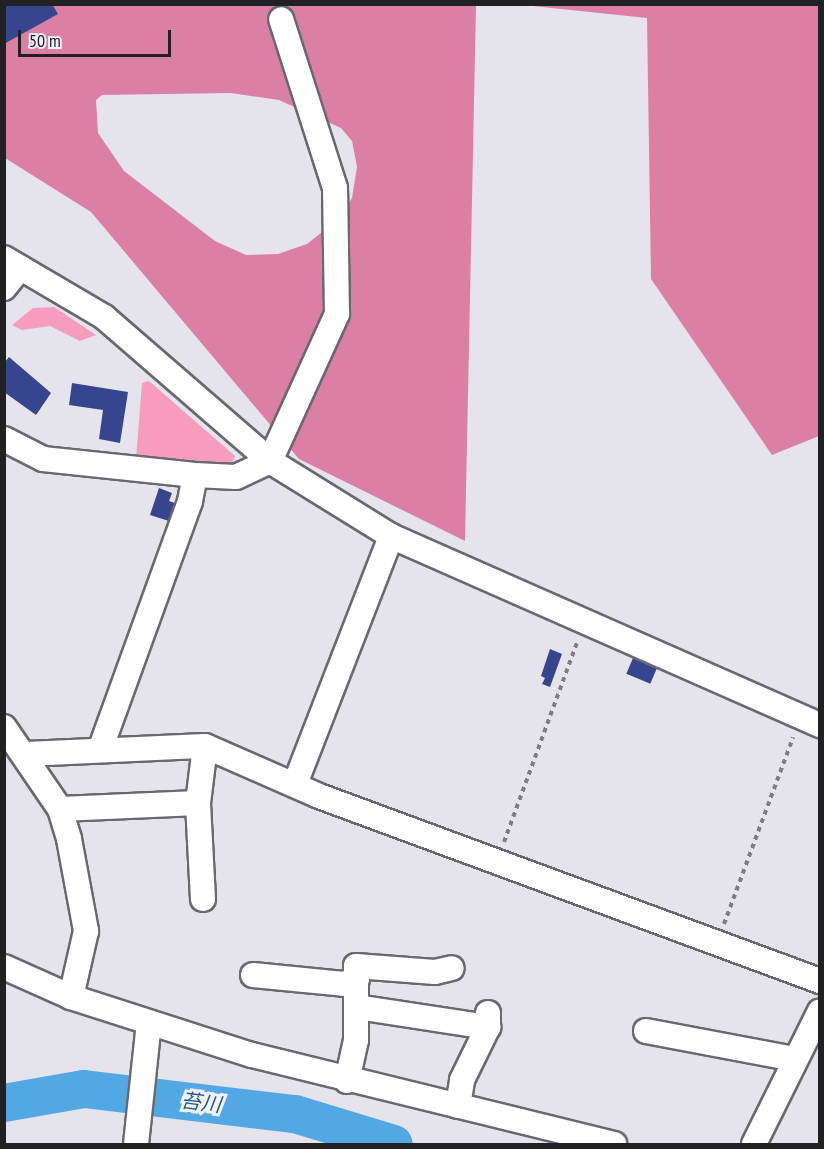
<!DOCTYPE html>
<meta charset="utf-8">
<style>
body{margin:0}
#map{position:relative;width:824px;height:1149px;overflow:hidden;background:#e5e3eb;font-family:"PT Sans Narrow","Noto Sans JP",sans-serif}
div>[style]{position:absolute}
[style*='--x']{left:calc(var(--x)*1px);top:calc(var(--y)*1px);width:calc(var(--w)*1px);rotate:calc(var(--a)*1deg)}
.green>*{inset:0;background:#f69cbd}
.forest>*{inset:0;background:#dc80a3}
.river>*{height:38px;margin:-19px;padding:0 19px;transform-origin:19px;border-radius:19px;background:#52a8e3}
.building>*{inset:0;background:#35468e;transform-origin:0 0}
.path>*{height:4px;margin-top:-2px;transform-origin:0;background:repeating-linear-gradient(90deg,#7d7c81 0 4.5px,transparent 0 9px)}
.roads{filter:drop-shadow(2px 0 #6a686f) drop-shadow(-2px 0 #6a686f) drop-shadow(0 2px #6a686f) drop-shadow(0 -2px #6a686f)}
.minor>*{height:24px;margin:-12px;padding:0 12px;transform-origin:12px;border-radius:12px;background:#fff}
span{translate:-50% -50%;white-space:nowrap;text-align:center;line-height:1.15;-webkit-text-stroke:6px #f2f0f8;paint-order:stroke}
.water-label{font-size:20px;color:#1e5c84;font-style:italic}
.frame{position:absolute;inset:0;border:6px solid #212023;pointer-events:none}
.scale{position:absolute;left:18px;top:30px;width:153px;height:27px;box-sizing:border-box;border:3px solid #212023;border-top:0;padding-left:8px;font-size:18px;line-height:21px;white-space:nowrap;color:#212023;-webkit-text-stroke:4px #f2f0f8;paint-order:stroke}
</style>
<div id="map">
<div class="green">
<div style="clip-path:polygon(54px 307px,96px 335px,80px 341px,50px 326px,22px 330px,12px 325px,33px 308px)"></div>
<div style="clip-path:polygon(149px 381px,235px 456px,231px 465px,136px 459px,142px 383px)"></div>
</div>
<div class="forest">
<div style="clip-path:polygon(evenodd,4px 5px,476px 5px,465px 541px,299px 459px,91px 212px,5px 158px,4px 5px,231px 93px,279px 100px,341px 128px,352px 141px,357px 167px,352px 198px,341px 217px,307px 244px,278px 254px,246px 255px,215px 241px,124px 171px,98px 133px,96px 100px,102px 95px,231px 93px)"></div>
<div style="clip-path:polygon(523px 5px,819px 5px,819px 436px,772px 455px,651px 279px,647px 18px)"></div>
</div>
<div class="river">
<div style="--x:4;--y:1103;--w:81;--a:-9.9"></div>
<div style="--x:84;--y:1089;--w:212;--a:6.8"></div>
<div style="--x:295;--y:1114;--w:103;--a:16.9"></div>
</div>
<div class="building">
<div style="clip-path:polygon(4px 4px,52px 4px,58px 14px,4px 44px)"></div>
<div style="clip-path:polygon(9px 357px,51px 393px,36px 415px,4px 392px,4px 363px)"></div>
<div style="clip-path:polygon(72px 383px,128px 392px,120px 443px,99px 439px,103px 410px,69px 405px)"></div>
<div style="clip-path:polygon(159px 488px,172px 493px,169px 501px,175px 503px,169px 521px,150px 515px)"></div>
<div style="clip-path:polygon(550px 649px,562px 654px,550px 687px,542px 684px,545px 678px,541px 676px)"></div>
<div style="left:633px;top:658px;width:26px;height:17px;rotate:23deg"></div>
</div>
<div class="path">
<div style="--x:504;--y:842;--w:215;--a:-69.9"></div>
<div style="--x:724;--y:924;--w:199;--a:-69.7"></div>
</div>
<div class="roads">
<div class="minor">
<div style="--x:4;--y:258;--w:116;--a:30.5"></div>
<div style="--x:104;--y:317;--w:220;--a:40.9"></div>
<div style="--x:270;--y:461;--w:142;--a:31.8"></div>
<div style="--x:391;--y:536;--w:469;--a:23.8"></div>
<div style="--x:4;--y:288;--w:26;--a:-51"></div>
<div style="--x:4;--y:439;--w:44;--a:27.1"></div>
<div style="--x:43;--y:459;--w:153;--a:6"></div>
<div style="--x:195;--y:475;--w:41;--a:2.8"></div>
<div style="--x:236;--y:477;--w:38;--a:-25"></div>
<div style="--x:270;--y:461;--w:162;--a:-65.5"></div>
<div style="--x:337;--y:314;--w:126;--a:-90.9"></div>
<div style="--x:335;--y:188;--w:177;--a:-107.7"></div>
<div style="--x:4;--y:727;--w:99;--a:55.7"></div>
<div style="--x:60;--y:809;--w:31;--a:73"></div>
<div style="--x:69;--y:839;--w:94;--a:79.5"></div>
<div style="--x:86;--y:931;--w:68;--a:102.8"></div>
<div style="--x:100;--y:750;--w:265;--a:-70.1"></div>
<div style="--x:190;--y:501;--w:26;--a:-79"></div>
<div style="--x:26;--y:754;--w:179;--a:-2.6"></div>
<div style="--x:205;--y:746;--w:124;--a:23.7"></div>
<div style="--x:319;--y:796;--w:534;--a:20.27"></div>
<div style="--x:295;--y:784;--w:266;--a:-68.8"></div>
<div style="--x:60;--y:809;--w:138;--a:-2.5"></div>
<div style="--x:203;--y:899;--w:96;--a:-93"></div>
<div style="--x:198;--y:803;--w:57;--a:-83"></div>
<div style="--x:4;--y:967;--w:73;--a:24.1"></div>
<div style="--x:71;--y:997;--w:190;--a:17.8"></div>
<div style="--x:252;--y:1055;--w:373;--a:13.8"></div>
<div style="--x:253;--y:975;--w:91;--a:5.6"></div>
<div style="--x:344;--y:984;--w:14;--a:-21"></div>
<div style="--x:357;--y:1007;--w:133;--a:8.7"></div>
<div style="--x:646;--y:1031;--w:151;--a:10.7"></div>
<div style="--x:347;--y:1081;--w:42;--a:-77.6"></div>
<div style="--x:356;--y:1040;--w:74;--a:-90"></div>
<div style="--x:356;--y:966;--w:79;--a:4.3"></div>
<div style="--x:435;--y:972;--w:17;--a:-13"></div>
<div style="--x:458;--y:1106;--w:26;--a:-81"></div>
<div style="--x:462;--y:1080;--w:59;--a:-63.9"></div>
<div style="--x:488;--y:1027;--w:14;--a:-90"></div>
<div style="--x:136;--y:1144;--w:122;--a:-83.9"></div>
<div style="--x:754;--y:1144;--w:148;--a:-63.6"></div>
</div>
</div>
<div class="water-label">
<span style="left:201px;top:1103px;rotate:7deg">苔川</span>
</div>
<div class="frame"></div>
<div class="scale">50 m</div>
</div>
